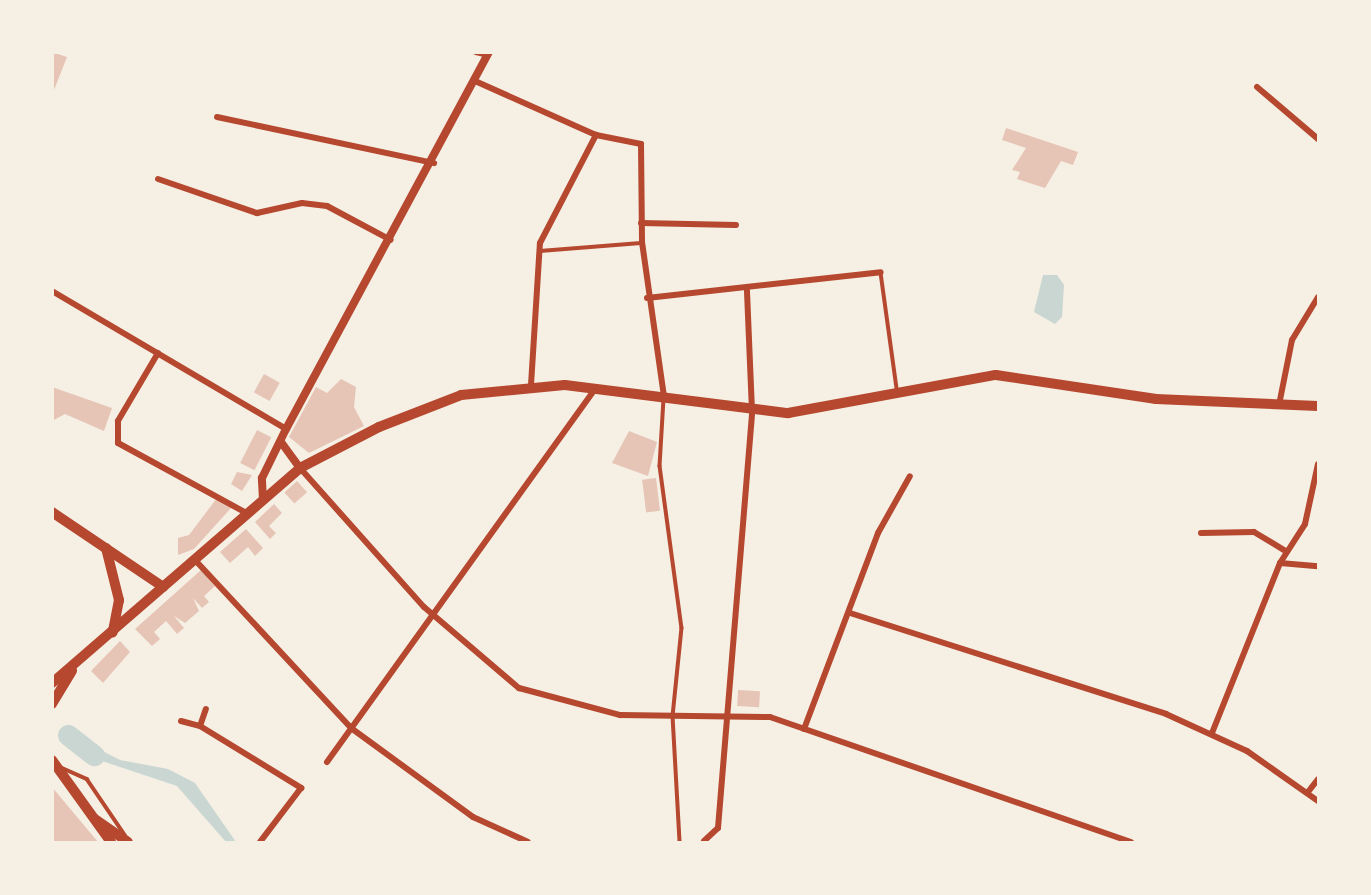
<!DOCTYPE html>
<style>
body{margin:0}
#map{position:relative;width:1371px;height:895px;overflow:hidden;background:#f6efe4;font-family:"Asap Condensed",sans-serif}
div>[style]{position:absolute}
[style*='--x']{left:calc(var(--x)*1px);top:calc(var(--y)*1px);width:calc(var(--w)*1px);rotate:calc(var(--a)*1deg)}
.water>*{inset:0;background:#c9d6d2}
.river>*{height:21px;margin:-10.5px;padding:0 10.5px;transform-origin:10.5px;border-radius:10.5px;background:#c9d6d2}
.building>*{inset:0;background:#e6c5b7;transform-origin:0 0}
.service>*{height:3.5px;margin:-1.75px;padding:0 1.75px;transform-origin:1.75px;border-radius:1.75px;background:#b5482f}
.minor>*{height:6px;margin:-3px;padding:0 3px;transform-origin:3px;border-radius:3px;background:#b5482f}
.tertiary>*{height:8px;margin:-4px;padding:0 4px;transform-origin:4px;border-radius:4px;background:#b5482f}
.primary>*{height:10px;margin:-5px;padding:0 5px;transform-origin:5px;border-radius:5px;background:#b5482f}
span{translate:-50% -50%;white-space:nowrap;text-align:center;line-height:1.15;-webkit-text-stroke:7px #f6efe4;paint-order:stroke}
.frame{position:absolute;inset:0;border:54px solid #f6efe4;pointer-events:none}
</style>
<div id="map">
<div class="water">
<div style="clip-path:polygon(1043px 275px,1057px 275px,1064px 285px,1062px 317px,1055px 324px,1034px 312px)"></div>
<div style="clip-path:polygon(69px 734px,120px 760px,168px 769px,195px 783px,236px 842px,226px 842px,177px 786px,78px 753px)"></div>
</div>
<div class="river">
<div style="--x:68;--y:735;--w:33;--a:38"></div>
</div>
<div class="building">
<div style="clip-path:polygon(52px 52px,67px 57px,54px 90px,52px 90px)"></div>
<div style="clip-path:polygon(1006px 128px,1078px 152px,1073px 165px,1061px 161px,1045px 188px,1017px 179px,1020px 172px,1012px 170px,1026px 148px,1002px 140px)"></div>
<div style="left:264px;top:374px;width:18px;height:21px;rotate:29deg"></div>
<div style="clip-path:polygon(341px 379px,356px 387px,354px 407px,364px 426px,309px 453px,289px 437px,316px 387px,327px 393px)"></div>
<div style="clip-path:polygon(52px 387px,112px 408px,104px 431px,65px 414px,52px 421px)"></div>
<div style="left:257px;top:430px;width:16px;height:37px;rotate:27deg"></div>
<div style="clip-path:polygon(629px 431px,657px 442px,648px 476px,612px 463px)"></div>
<div style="clip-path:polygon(237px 472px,252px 475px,242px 491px,231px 484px)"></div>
<div style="left:656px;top:478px;width:33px;height:14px;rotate:83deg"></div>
<div style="left:297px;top:481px;width:15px;height:17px;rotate:48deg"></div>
<div style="clip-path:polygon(217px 498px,231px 508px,194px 549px,178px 555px,178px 538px,189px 535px)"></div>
<div style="clip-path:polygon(274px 504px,282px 513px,269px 526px,276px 533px,270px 539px,255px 522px)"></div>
<div style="clip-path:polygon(246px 529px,263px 548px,255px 556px,248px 547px,230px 563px,220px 552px)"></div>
<div style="clip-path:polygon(201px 570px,215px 586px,204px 596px,209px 602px,202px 608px,193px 598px,199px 611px,185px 623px,174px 616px,184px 628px,177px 634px,166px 621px,154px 632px,160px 639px,152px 646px,135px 629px)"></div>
<div style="clip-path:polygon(120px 641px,130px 652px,103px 683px,91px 671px)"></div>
<div style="left:738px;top:690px;width:22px;height:16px;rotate:3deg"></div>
<div style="clip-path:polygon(52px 787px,98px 842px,52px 842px)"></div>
</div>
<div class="service">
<div style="--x:540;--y:251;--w:101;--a:-4.5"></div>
<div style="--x:881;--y:273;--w:117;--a:82.1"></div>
<div style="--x:664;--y:399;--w:67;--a:93.4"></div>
<div style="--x:660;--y:466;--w:163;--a:82.3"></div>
<div style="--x:682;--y:628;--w:88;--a:95.8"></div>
<div style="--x:673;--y:716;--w:126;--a:86.8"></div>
<div style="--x:60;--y:767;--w:30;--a:24"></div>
<div style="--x:87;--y:779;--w:68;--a:55.8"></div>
</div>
<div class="minor">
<div style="--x:476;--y:52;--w:12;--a:14"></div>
<div style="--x:475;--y:81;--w:133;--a:24.1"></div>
<div style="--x:596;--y:135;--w:46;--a:11.3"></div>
<div style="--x:641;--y:144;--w:98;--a:89.4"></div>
<div style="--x:642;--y:242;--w:157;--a:81.9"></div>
<div style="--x:1257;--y:87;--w:80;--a:40.4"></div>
<div style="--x:217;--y:117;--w:222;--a:12"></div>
<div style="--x:158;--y:179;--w:105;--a:19"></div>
<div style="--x:257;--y:213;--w:46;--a:-12.5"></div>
<div style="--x:302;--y:203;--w:25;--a:7"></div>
<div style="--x:327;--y:206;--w:72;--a:28"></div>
<div style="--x:641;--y:223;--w:95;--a:1.2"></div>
<div style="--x:52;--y:291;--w:272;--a:30.5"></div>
<div style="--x:647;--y:298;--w:235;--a:-6.3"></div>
<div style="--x:158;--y:353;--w:79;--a:120.5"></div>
<div style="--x:118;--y:421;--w:22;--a:90"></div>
<div style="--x:118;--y:443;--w:148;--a:28.6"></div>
<div style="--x:531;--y:385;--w:142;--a:-86.4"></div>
<div style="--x:540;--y:243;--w:122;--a:-62.6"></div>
<div style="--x:1279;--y:405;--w:66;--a:-78.7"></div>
<div style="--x:1292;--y:340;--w:50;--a:-58.8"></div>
<div style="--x:300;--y:468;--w:186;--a:48.3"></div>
<div style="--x:424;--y:607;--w:125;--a:40.5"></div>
<div style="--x:519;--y:688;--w:105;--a:15"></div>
<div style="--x:620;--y:715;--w:150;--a:0.8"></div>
<div style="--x:770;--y:717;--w:382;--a:19.1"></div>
<div style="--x:1201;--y:533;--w:53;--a:-1.1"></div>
<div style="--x:1254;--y:532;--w:37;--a:31"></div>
<div style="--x:195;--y:560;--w:229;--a:47.1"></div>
<div style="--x:351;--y:728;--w:151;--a:36.1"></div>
<div style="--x:473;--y:817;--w:60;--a:24.4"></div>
<div style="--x:1280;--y:563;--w:38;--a:5"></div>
<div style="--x:850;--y:613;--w:332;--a:17.7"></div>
<div style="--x:1166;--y:714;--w:89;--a:24.6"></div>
<div style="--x:1247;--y:751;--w:87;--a:35.2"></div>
<div style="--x:181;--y:721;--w:20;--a:15"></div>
<div style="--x:200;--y:726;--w:119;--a:31.5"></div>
<div style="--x:301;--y:788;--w:68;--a:127.2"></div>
<div style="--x:200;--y:726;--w:18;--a:-71"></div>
<div style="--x:804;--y:729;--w:210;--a:-69.3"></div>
<div style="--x:878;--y:533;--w:65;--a:-60.7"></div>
<div style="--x:1212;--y:733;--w:183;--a:-68.2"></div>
<div style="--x:1280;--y:563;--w:46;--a:-57.3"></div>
<div style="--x:1305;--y:524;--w:61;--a:-77.8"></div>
<div style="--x:327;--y:762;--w:459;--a:-54.3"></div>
<div style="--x:1308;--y:792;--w:16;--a:-52"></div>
<div style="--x:704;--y:841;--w:19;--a:-43"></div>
<div style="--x:718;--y:828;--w:418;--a:-85.3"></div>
<div style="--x:752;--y:411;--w:121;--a:-92.4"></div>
</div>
<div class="tertiary">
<div style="--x:281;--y:442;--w:32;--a:54"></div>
<div style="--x:263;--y:500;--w:22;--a:-93"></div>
<div style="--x:262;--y:478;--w:55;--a:-63.9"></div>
<div style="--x:286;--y:429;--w:428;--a:-61.7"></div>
</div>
<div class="primary">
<div style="--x:52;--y:512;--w:134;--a:34"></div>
<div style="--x:106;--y:548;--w:54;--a:76"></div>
<div style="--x:119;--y:600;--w:33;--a:101"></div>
<div style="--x:52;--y:683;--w:328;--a:-40.9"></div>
<div style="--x:300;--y:468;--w:89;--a:-27.4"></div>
<div style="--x:379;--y:427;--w:88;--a:-21.3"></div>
<div style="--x:461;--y:395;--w:104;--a:-5.5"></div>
<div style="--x:565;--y:385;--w:225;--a:7.2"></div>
<div style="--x:788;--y:413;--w:211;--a:-10.4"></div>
<div style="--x:996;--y:375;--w:162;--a:8.5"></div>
<div style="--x:1156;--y:399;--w:162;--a:2.5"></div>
<div style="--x:52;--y:704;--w:39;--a:-59"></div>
<div style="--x:52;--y:760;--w:101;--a:54.3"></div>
<div style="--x:95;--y:819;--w:40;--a:34.9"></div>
</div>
<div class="frame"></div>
</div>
